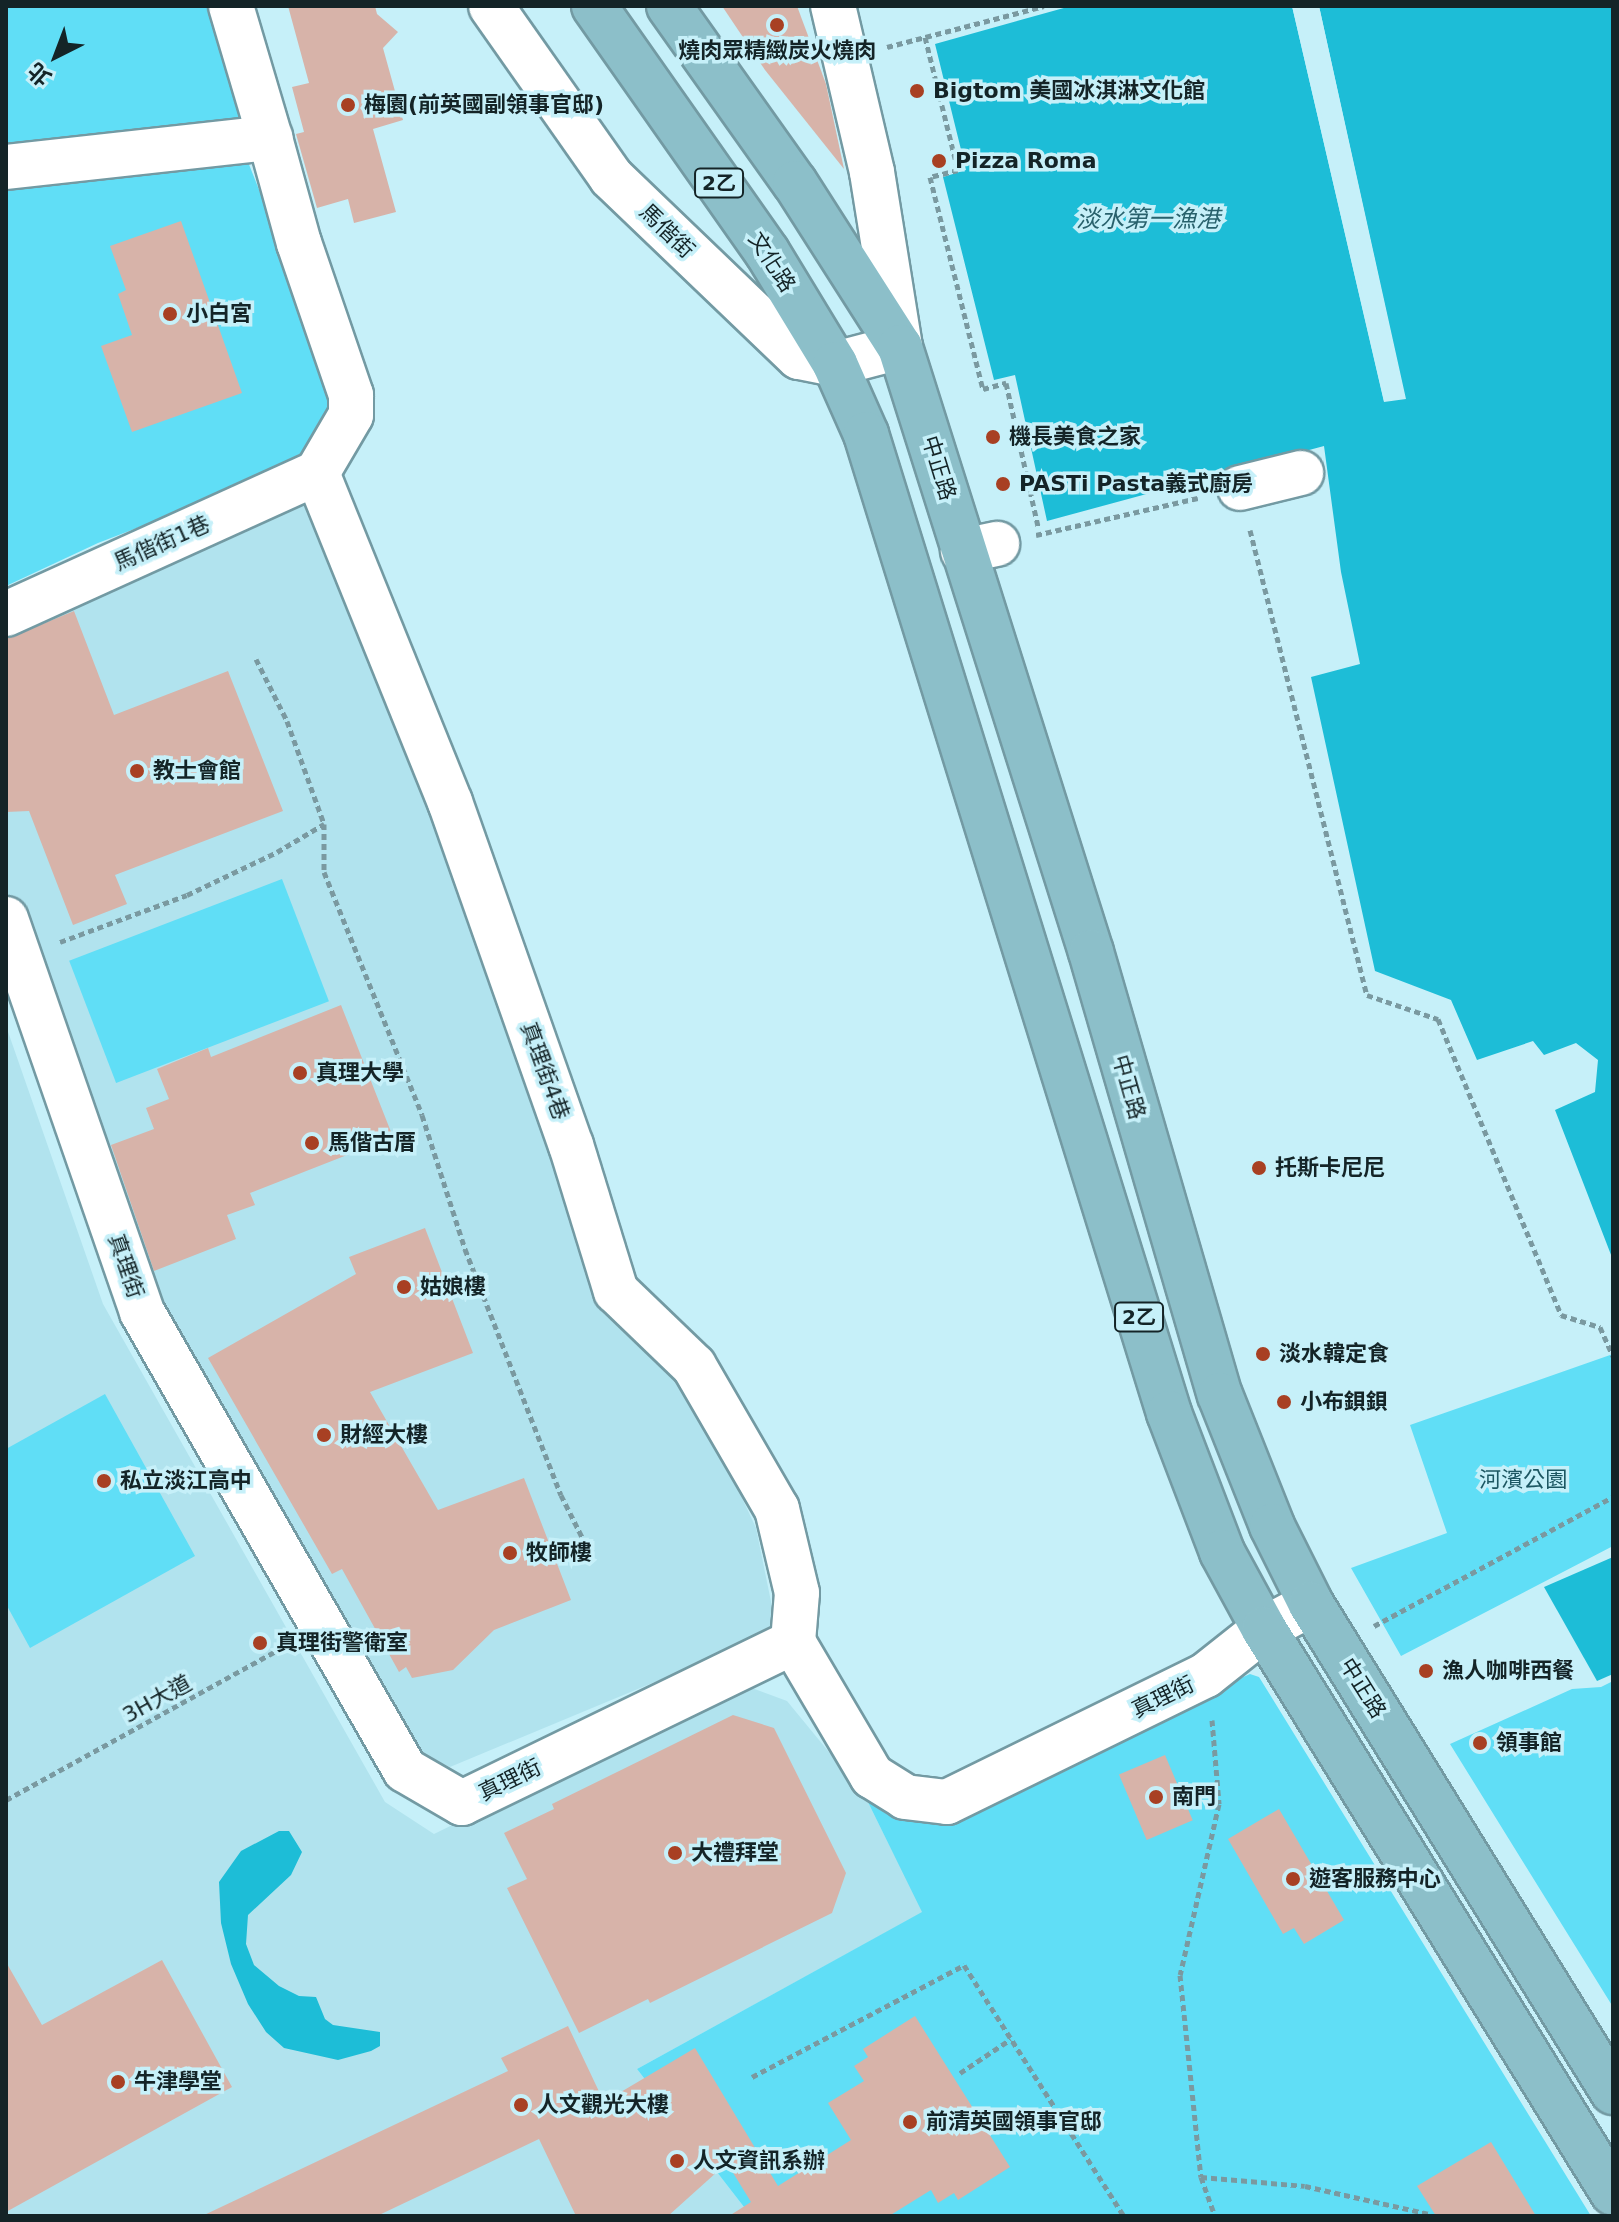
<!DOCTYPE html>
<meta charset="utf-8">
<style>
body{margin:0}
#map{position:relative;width:1619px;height:2222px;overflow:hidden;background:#c6f0f9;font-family:"DejaVu Sans","Noto Sans TC",sans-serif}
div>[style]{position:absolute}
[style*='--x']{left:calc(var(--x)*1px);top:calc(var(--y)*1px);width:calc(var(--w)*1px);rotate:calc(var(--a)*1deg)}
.built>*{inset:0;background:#b1e3ee}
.green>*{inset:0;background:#60def6;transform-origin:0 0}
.water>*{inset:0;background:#1dbdd7}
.pier>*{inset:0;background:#c6f0f9}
.building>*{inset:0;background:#d7b3a9;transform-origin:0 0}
.path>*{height:5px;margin-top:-2.5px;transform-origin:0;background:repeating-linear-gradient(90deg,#7a99a0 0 6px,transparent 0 10px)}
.roads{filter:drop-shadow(2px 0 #739aa3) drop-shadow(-2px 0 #739aa3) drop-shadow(0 2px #739aa3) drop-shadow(0 -2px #739aa3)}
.minor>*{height:44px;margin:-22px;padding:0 22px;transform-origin:22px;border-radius:22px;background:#fff}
.major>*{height:44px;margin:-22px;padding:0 22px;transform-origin:22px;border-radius:22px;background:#8cbfc9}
.dots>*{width:22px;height:22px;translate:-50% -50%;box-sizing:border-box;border:4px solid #c6f0f9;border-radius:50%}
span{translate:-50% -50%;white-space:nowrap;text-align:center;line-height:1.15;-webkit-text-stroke:7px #c6f0f9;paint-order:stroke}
.shield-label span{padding:2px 6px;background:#c6f0f9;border:2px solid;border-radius:6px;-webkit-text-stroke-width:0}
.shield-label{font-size:20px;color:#142427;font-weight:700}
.poi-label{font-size:22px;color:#142427;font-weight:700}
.left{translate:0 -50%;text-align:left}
.street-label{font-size:22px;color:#142427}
.park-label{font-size:22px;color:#1c5762}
.water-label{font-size:24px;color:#28616c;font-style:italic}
.frame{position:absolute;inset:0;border:8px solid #142427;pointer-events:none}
.north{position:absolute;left:16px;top:16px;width:80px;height:80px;-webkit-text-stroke:6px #c6f0f9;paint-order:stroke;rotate:222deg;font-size:22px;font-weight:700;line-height:32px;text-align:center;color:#142427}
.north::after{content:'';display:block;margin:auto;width:28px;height:36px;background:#142427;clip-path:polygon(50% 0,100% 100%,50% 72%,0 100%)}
</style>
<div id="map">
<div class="built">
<div style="clip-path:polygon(309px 498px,403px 713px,556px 1139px,689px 1384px,756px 1528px,777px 1631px,450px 1767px,408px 1748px,154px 1311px,6px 903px,6px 632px)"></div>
<div style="clip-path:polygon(6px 1026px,103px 1304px,385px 1802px,434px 1834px,741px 1684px,787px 1701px,865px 1796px,923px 1912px,637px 2069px,751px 2216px,6px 2216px)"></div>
</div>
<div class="green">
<div style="clip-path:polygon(6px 6px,218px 6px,250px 117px,6px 145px)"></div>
<div style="clip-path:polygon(248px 162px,345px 406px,320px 443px,287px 470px,98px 543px,6px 586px,6px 186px)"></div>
<div style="left:282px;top:879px;width:131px;height:228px;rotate:69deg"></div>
<div style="clip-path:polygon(1613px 1354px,1613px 1546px,1401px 1656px,1351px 1568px,1447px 1533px,1410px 1425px)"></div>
<div style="clip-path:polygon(105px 1394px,195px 1556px,30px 1648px,6px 1604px,6px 1449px)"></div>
<div style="clip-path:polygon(1250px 1674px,1259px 1677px,1591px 2216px,751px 2216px,637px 2069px,922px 1912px,865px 1796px,936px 1813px)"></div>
<div style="clip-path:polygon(1613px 1681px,1613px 2007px,1450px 1744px,1572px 1689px,1601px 1687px)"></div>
</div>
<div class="water">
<div style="clip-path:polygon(1071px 6px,1292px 6px,1384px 401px,1405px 398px,1319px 6px,1613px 6px,1613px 1260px,1555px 1110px,1595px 1092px,1598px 1060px,1576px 1043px,1544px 1055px,1533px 1041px,1477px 1060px,1451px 1000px,1375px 971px,1311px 677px,1360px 664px,1341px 572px,1324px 446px,1047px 521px,1015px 375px,994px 380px,943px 177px,966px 170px,935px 44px)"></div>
<div style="clip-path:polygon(1613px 1557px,1613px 1674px,1597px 1681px,1544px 1587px)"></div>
<div style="clip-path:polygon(279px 1831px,289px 1831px,302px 1852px,291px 1875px,248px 1915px,246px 1944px,254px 1965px,279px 1986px,299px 1996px,316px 1997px,325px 2019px,333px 2025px,380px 2032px,380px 2046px,371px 2051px,338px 2060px,284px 2048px,266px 2032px,248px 2004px,231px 1964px,221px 1923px,219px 1882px,241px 1851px)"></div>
</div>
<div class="pier">
<div style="clip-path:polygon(1292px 6px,1296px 6px,1387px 397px,1401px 395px,1315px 6px,1319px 6px,1406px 399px,1384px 402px)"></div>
</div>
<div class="building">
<div style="clip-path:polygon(288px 6px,375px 6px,377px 14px,398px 32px,383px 48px,403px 120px,373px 129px,396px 212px,354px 223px,348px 199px,317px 208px,296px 134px,304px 132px,292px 87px,309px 83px)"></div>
<div style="clip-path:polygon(722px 6px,797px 6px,826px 84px,844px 169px,765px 70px)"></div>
<div style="clip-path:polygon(181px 221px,242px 393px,132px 432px,101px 346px,132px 335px,118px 294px,126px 290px,110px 246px)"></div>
<div style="clip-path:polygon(74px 611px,114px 715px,228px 671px,283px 811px,115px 875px,127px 904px,73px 925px,29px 811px,6px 812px,6px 639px)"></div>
<div style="clip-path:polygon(341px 1005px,393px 1137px,250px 1193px,255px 1205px,227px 1215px,236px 1239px,154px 1271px,111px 1145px,154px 1129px,146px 1108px,169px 1099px,157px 1069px,208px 1048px,211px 1057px)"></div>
<div style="clip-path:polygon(425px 1228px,473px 1353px,370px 1392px,438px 1510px,524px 1478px,571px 1600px,494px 1630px,453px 1670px,412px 1678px,406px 1667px,399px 1672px,342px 1569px,332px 1574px,208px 1358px,356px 1274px,349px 1257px)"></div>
<div style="clip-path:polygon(733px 1715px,774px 1728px,846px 1873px,832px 1913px,650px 2003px,648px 1999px,579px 2033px,507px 1888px,527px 1879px,504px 1833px,554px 1809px,552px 1804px)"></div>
<div style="left:1165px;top:1755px;width:71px;height:50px;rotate:67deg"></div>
<div style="clip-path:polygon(1279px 1809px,1344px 1920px,1304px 1944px,1294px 1928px,1283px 1934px,1228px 1839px)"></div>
<div style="clip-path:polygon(162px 1960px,232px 2087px,6px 2212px,6px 1962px,42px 2025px)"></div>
<div style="clip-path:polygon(915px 2016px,1010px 2167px,958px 2200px,954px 2193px,938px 2203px,931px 2190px,889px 2216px,729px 2216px,751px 2202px,727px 2163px,668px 2216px,576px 2216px,539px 2139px,377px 2216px,202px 2216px,508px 2071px,501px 2058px,568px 2026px,604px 2102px,695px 2048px,778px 2186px,851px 2140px,828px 2103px,864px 2081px,854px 2066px,868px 2057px,863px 2049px)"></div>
<div style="clip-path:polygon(1491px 2142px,1536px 2216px,1436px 2216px,1417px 2186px)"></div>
</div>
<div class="path">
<div style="--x:925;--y:37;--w:137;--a:76.1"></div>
<div style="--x:958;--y:170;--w:29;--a:166"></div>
<div style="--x:930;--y:177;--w:219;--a:76"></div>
<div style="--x:983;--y:389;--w:24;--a:-15"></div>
<div style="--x:1006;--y:383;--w:147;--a:77.4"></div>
<div style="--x:887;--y:47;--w:162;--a:-14.6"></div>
<div style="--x:1250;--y:530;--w:479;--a:75.9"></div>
<div style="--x:1367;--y:995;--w:75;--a:18.7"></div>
<div style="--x:1438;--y:1019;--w:321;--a:67.4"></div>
<div style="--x:1561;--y:1315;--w:41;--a:17.1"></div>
<div style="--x:1600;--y:1327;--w:32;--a:66"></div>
<div style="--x:1036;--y:535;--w:166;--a:-12.9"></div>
<div style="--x:256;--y:659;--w:69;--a:63.4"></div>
<div style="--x:287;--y:721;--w:109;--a:70.2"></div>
<div style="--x:324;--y:824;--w:48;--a:90"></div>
<div style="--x:324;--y:872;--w:262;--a:68"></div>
<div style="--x:422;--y:1115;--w:141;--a:72.2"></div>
<div style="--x:465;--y:1249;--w:264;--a:68.7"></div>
<div style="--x:561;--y:1495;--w:65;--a:63.4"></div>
<div style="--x:60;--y:942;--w:135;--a:-20.3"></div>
<div style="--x:187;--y:895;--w:100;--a:-25.5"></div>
<div style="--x:277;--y:852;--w:55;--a:-30.8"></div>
<div style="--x:1374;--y:1626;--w:272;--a:-28.4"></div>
<div style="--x:1212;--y:1720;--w:84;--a:85.2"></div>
<div style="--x:1219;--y:1804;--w:175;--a:102.8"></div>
<div style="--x:1180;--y:1975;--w:203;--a:84.1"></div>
<div style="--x:1201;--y:2177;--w:41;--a:70.3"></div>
<div style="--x:6;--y:1800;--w:319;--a:-28.9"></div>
<div style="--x:960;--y:2073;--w:61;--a:-33.7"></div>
<div style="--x:752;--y:2077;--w:240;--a:-27.8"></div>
<div style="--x:964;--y:1965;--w:298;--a:57.5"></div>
<div style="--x:1201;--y:2177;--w:104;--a:4.9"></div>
<div style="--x:1305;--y:2186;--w:127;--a:12.7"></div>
</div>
<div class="roads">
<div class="minor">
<div style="--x:231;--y:6;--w:138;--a:73.5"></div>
<div style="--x:491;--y:6;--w:209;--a:54.9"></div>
<div style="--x:611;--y:177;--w:260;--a:43.8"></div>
<div style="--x:799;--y:357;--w:37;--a:11"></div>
<div style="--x:835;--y:364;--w:67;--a:-14.7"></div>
<div style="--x:900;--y:347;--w:177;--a:-99.1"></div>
<div style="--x:872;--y:172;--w:171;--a:-103.2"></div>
<div style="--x:6;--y:167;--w:266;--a:-6.3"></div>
<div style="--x:270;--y:138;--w:109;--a:74.6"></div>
<div style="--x:299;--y:243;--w:161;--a:71.1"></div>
<div style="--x:351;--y:395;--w:20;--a:90"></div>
<div style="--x:351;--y:415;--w:67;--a:120.4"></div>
<div style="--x:317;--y:473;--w:355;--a:68"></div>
<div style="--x:450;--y:802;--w:364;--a:70.6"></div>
<div style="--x:571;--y:1145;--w:153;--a:72.9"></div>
<div style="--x:616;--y:1291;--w:108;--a:43.9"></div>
<div style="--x:694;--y:1366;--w:165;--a:59.9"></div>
<div style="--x:777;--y:1509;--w:86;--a:76.6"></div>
<div style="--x:797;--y:1593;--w:49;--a:94.7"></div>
<div style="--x:1240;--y:488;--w:63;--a:-13.8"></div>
<div style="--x:963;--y:551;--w:35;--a:-12"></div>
<div style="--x:6;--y:614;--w:341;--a:-24.4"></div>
<div style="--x:6;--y:919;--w:416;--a:70.9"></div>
<div style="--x:142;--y:1312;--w:528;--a:60.13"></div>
<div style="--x:405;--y:1770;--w:66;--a:30.1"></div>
<div style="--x:462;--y:1803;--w:368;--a:-25.9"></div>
<div style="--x:793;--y:1642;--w:156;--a:59.5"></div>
<div style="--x:872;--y:1776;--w:39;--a:32"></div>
<div style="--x:905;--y:1797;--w:42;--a:6.8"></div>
<div style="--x:947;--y:1802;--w:288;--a:-26.1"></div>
<div style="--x:1206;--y:1675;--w:74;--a:-38.4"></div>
<div style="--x:1264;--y:1629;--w:53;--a:-28"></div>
</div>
<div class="major">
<div style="--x:594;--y:6;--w:301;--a:54.9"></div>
<div style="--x:767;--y:252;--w:131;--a:58.7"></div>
<div style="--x:835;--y:364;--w:77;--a:66.1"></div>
<div style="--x:866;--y:434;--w:1025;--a:72.8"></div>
<div style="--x:1169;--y:1413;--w:149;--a:69.1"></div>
<div style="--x:1222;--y:1552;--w:88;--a:61.4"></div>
<div style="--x:1264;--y:1629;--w:663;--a:58.25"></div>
<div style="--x:669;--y:6;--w:217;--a:54.6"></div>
<div style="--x:795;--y:183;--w:195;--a:57.4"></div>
<div style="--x:900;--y:347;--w:634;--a:72.48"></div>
<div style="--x:1091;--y:952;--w:461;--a:73.8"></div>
<div style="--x:1220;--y:1395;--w:141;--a:68.3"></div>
<div style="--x:1272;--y:1526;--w:87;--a:63.4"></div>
<div style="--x:1311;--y:1604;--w:574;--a:58.25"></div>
</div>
</div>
<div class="dots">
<div style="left:777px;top:25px;background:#a84023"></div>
<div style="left:917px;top:91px;background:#a84023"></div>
<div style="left:348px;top:105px;background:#a84023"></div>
<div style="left:939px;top:161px;background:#a84023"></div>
<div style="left:170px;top:314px;background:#a84023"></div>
<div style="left:993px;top:437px;background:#a84023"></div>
<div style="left:1003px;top:484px;background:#a84023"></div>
<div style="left:137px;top:771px;background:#a84023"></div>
<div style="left:300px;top:1073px;background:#a84023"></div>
<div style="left:312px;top:1143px;background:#a84023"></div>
<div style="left:1259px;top:1168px;background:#a84023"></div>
<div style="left:404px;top:1287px;background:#a84023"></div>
<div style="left:1263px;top:1354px;background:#a84023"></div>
<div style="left:1284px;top:1402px;background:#a84023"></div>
<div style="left:324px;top:1435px;background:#a84023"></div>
<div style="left:104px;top:1481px;background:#a84023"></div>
<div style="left:510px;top:1553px;background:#a84023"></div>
<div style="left:260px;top:1643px;background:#a84023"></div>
<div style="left:1426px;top:1671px;background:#a84023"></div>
<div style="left:1480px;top:1743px;background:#a84023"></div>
<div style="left:1156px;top:1797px;background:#a84023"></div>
<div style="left:675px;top:1853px;background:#a84023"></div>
<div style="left:1293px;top:1879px;background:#a84023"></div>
<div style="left:118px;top:2082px;background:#a84023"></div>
<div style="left:521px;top:2105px;background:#a84023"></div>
<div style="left:910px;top:2122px;background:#a84023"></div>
<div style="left:677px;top:2161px;background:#a84023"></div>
</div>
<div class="shield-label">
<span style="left:719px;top:183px">2乙</span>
<span style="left:1139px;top:1317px">2乙</span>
</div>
<div class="poi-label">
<span style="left:777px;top:51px">燒肉眾精緻炭火燒肉</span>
<span class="left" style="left:933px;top:91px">Bigtom 美國冰淇淋文化館</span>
<span class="left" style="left:364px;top:105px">梅園(前英國副領事官邸)</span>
<span class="left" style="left:955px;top:161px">Pizza Roma</span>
<span class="left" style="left:186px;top:314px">小白宮</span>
<span class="left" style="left:1009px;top:437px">機長美食之家</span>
<span class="left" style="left:1019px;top:484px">PASTi Pasta義式廚房</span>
<span class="left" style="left:153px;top:771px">教士會館</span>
<span class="left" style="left:316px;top:1073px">真理大學</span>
<span class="left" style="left:328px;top:1143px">馬偕古厝</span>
<span class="left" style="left:1275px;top:1168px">托斯卡尼尼</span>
<span class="left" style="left:420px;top:1287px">姑娘樓</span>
<span class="left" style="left:1279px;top:1354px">淡水韓定食</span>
<span class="left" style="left:1300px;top:1402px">小布鋇鋇</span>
<span class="left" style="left:340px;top:1435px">財經大樓</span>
<span class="left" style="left:120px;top:1481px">私立淡江高中</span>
<span class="left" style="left:526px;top:1553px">牧師樓</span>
<span class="left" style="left:276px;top:1643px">真理街警衛室</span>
<span class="left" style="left:1442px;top:1671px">漁人咖啡西餐</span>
<span class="left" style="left:1496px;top:1743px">領事館</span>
<span class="left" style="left:1172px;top:1797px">南門</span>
<span class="left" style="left:691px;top:1853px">大禮拜堂</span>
<span class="left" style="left:1309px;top:1879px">遊客服務中心</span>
<span class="left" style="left:134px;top:2082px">牛津學堂</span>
<span class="left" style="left:537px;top:2105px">人文觀光大樓</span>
<span class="left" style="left:926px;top:2122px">前清英國領事官邸</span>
<span class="left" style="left:693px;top:2161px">人文資訊系辦</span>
</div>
<div class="street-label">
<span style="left:667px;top:231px;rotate:44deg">馬偕街</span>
<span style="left:772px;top:262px;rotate:57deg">文化路</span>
<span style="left:939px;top:468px;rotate:73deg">中正路</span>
<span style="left:162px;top:543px;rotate:-24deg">馬偕街1巷</span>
<span style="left:545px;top:1071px;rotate:70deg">真理街4巷</span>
<span style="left:1129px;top:1087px;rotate:74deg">中正路</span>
<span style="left:126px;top:1266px;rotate:71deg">真理街</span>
<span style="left:1363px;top:1688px;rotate:58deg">中正路</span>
<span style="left:1163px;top:1697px;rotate:-26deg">真理街</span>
<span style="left:157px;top:1699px;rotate:-29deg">3H大道</span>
<span style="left:510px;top:1780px;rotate:-26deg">真理街</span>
</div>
<div class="park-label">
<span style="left:1523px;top:1480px">河濱公園</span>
</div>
<div class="water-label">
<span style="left:1148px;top:220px">淡水第一漁港</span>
</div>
<div class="frame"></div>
<div class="north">北</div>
</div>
